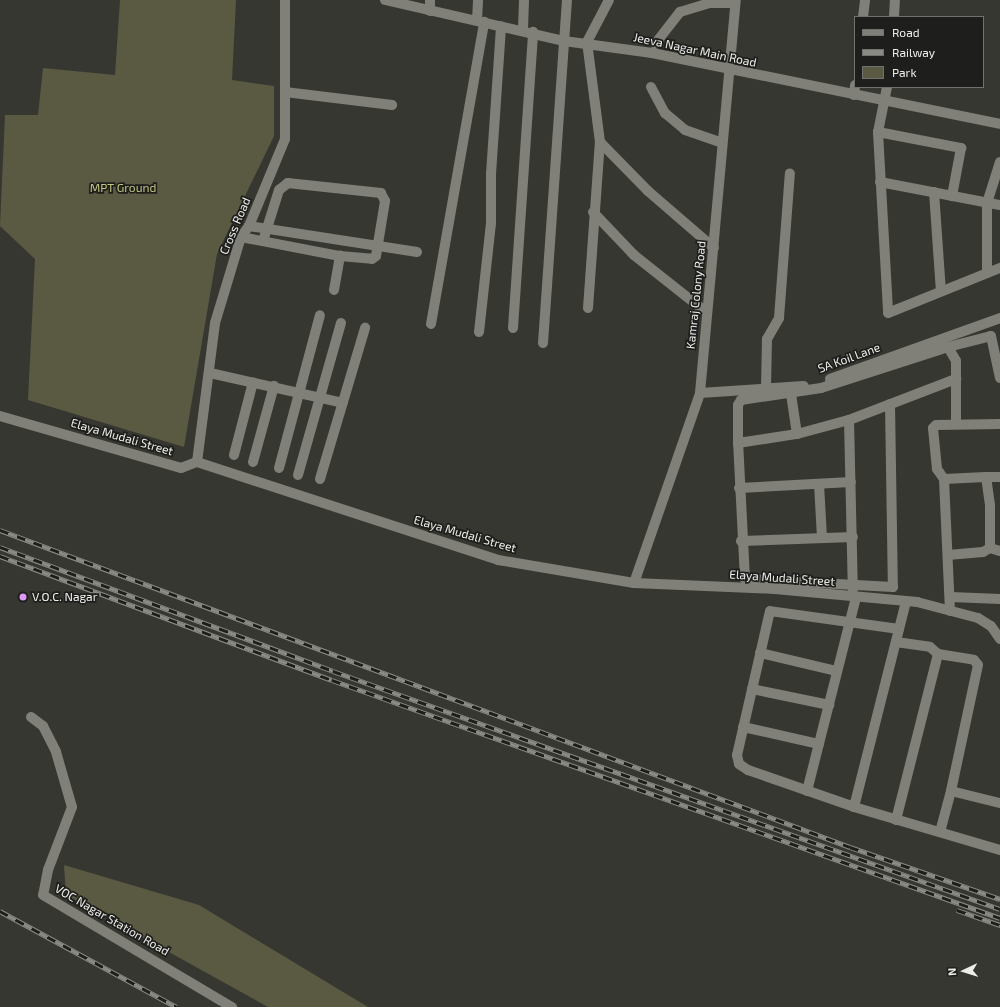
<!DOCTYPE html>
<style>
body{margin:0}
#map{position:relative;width:1000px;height:1007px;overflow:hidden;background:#373731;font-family:"Exo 2",sans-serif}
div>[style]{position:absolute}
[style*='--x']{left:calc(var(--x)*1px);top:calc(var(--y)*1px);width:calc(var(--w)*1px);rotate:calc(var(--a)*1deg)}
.green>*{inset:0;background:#5a5a42}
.minor>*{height:10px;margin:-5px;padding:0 5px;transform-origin:5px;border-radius:5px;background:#808079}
.rail>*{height:4.5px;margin-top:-2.25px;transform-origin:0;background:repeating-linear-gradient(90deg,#1e1e1c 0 9px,#8b8b86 0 18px);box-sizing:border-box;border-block:1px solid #8b8b86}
.dots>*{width:11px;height:11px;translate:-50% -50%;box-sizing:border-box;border:2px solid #1e1e1c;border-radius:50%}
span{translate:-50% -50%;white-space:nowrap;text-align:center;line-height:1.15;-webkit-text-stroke:3.5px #1e1e1c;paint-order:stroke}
.street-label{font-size:12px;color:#edede9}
.park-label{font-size:12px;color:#c3c383}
.poi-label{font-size:12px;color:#edede9}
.left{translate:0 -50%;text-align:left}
.legend{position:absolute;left:854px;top:16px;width:130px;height:72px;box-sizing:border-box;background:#1e1e1c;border:1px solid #71716e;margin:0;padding:5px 7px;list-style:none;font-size:12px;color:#edede9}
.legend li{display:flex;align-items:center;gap:8px;height:20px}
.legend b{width:20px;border:1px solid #71716e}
.north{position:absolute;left:944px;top:951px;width:40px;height:40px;-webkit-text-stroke:3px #1e1e1c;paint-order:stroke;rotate:266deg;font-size:11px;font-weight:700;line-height:16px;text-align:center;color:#edede9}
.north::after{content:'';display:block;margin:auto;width:14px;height:18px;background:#edede9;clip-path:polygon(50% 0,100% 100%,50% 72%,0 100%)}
</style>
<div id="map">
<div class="green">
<div style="clip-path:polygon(120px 0,236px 0,232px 80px,274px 86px,274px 136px,217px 254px,184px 447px,28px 400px,35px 259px,0 226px,5px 115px,38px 115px,43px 68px,115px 75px)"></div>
<div style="clip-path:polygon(64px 865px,199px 905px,368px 1007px,268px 1007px,66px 895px)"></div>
</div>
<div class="minor">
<div style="--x:385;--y:0;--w:184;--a:12.9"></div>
<div style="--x:564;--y:41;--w:89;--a:7.8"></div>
<div style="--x:652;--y:53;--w:355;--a:11.5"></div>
<div style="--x:430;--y:11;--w:11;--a:-90"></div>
<div style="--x:863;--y:17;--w:17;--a:-83"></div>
<div style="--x:894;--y:17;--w:17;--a:-87"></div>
<div style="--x:477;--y:20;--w:20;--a:-87"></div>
<div style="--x:523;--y:29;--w:29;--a:-88"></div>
<div style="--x:655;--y:44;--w:41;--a:-52"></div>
<div style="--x:680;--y:12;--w:30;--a:-17"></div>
<div style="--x:709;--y:3;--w:26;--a:0"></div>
<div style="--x:651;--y:87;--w:30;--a:62"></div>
<div style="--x:665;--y:113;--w:26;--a:40"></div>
<div style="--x:685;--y:130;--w:39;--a:19"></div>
<div style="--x:887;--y:87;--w:46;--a:101.3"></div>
<div style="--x:878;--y:132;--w:181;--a:86.8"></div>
<div style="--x:888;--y:313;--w:121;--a:-21.9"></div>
<div style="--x:285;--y:92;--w:108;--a:6.9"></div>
<div style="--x:854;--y:95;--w:10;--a:-84"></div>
<div style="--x:878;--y:132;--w:85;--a:10.9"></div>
<div style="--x:961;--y:148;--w:49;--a:100.6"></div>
<div style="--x:600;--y:142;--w:69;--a:45.6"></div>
<div style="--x:648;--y:191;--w:87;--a:40.8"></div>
<div style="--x:880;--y:182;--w:122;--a:10.9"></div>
<div style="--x:934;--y:192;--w:99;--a:86"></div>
<div style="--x:593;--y:212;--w:59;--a:46.4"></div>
<div style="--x:634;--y:255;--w:92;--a:38.4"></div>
<div style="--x:249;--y:226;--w:170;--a:8.8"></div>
<div style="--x:241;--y:237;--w:101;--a:10.9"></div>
<div style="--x:340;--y:256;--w:32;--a:5"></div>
<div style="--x:372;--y:259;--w:5;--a:-37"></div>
<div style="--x:376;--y:256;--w:56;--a:-80.7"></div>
<div style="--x:385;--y:201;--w:9;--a:-117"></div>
<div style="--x:381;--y:193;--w:94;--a:-173.9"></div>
<div style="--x:288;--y:183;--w:11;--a:142"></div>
<div style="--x:279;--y:190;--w:53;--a:107.4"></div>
<div style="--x:987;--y:273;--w:70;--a:-90"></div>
<div style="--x:987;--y:203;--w:43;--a:-72.4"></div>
<div style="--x:334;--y:290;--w:35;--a:-80"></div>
<div style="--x:588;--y:308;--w:166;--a:-85.9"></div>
<div style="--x:600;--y:142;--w:101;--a:-97.4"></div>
<div style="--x:587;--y:42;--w:47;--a:-62.4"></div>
<div style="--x:431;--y:324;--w:307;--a:-80"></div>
<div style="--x:513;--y:328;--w:297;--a:-86.1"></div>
<div style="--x:479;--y:332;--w:110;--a:-83.7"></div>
<div style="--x:491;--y:223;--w:49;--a:-90"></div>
<div style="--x:491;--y:174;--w:148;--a:-86.1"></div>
<div style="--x:543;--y:343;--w:344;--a:-86"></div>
<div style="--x:948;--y:347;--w:44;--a:-14.3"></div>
<div style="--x:991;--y:336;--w:43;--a:77.9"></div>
<div style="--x:210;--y:373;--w:136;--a:12.7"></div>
<div style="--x:830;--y:379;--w:181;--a:-19.7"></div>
<div style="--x:766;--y:389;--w:50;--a:-88.9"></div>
<div style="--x:767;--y:339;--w:24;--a:-60"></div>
<div style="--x:779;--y:318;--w:145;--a:-85.7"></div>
<div style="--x:700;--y:393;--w:104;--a:-3.9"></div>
<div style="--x:791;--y:394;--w:40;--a:81.5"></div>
<div style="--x:890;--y:404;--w:183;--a:89.1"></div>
<div style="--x:893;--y:587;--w:148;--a:-176.9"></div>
<div style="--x:745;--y:579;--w:136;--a:-92.9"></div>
<div style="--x:738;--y:443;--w:38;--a:-90"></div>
<div style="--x:738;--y:405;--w:6;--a:-59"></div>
<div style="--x:741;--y:400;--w:81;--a:-8.5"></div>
<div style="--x:821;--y:388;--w:133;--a:-17.9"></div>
<div style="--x:948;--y:347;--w:16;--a:60"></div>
<div style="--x:956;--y:361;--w:63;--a:90"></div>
<div style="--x:0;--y:416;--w:188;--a:16"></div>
<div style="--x:181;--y:468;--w:17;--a:-21"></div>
<div style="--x:197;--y:462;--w:317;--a:18"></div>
<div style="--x:498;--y:560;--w:138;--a:9.6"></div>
<div style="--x:634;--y:583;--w:141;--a:2.4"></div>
<div style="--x:775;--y:589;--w:143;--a:5.2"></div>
<div style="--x:917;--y:602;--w:63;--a:14.7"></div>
<div style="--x:978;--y:618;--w:15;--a:32"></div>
<div style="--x:991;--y:626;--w:16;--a:55"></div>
<div style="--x:849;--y:420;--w:170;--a:88.7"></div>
<div style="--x:738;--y:443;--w:60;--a:-8.7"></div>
<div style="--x:797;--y:434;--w:54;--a:-15.1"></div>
<div style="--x:849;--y:420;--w:115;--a:-21"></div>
<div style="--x:234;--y:455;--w:75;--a:-75.4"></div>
<div style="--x:197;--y:462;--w:140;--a:-82.6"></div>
<div style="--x:215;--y:323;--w:90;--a:-73.2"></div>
<div style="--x:241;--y:237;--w:14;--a:-54"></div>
<div style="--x:249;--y:226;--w:94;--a:-67.5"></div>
<div style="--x:285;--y:139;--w:139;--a:-90"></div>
<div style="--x:253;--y:462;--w:79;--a:-74.6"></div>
<div style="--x:279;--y:468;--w:158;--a:-75"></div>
<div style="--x:298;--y:475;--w:158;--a:-74.2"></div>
<div style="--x:986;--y:477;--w:14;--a:0"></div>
<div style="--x:320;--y:479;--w:158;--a:-73.4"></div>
<div style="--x:944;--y:479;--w:12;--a:-125"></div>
<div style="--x:937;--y:469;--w:41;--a:-95.6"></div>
<div style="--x:933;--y:428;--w:4;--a:-45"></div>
<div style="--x:936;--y:425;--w:64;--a:-0.9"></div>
<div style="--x:819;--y:484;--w:54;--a:86.8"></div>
<div style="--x:739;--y:488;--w:112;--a:-3.1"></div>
<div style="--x:741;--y:541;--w:112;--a:-2"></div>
<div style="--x:990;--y:548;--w:10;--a:17"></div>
<div style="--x:948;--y:555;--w:35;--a:-5"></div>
<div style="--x:983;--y:552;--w:8;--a:-30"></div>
<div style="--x:990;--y:548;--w:43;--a:-90"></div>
<div style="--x:990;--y:505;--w:28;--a:-98"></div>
<div style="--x:986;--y:477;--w:42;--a:177.3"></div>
<div style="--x:944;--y:479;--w:132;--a:87.4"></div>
<div style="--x:634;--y:583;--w:201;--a:-70.8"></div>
<div style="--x:700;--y:393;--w:395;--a:-84.8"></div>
<div style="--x:951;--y:597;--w:49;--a:2.3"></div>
<div style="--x:899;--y:629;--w:130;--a:-172.1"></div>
<div style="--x:770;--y:611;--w:148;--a:102.9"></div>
<div style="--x:737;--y:755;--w:9;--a:77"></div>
<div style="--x:739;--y:764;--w:11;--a:34"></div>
<div style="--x:748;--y:770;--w:112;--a:19.2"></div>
<div style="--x:854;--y:807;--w:152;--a:16.4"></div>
<div style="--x:896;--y:642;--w:34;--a:8"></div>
<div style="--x:930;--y:647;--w:11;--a:41"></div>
<div style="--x:938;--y:654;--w:36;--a:9"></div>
<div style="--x:974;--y:660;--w:6;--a:51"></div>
<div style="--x:978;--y:665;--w:129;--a:102.1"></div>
<div style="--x:951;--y:791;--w:50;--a:13.8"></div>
<div style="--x:760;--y:653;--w:79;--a:13.2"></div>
<div style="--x:752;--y:689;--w:79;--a:11.7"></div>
<div style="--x:31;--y:717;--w:15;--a:37"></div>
<div style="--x:43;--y:726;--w:29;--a:63"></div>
<div style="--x:56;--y:752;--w:57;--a:73.8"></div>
<div style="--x:72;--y:807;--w:67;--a:110.9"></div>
<div style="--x:48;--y:870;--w:25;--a:101"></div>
<div style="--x:43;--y:895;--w:220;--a:30.7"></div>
<div style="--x:743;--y:727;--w:78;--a:12.6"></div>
<div style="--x:807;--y:791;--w:200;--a:-75.8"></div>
<div style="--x:854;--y:807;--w:212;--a:-75.8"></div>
<div style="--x:896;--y:820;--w:171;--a:-75.8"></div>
<div style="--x:940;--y:832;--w:42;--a:-75"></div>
</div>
<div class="rail">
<div style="--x:0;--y:530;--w:907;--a:20.45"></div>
<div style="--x:850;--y:847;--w:159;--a:19.1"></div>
<div style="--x:0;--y:547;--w:355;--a:20.4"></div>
<div style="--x:333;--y:671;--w:708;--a:19.64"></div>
<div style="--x:0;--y:556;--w:354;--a:20.5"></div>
<div style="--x:332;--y:680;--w:709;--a:19.61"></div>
<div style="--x:957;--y:910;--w:46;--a:19.2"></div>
<div style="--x:0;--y:911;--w:201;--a:28.5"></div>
</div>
<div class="dots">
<div style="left:23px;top:597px;background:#dd99f3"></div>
</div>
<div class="street-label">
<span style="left:695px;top:50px;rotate:12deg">Jeeva Nagar Main Road</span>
<span style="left:235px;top:226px;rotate:-67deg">Cross Road</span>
<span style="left:696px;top:295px;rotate:-84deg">Kamraj Colony Road</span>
<span style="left:849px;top:358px;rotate:-20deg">SA Koil Lane</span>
<span style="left:122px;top:437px;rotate:16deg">Elaya Mudali Street</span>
<span style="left:465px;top:534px;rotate:16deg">Elaya Mudali Street</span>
<span style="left:782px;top:578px;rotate:4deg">Elaya Mudali Street</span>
<span style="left:112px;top:920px;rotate:30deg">VOC Nagar Station Road</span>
</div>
<div class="park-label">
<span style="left:123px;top:188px">MPT Ground</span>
</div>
<div class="poi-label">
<span class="left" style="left:32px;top:597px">V.O.C. Nagar</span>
</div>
<ul class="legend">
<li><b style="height:5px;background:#808079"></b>Road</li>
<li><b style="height:5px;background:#8b8b86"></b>Railway</li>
<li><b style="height:11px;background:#5a5a42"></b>Park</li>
</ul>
<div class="north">N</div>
</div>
